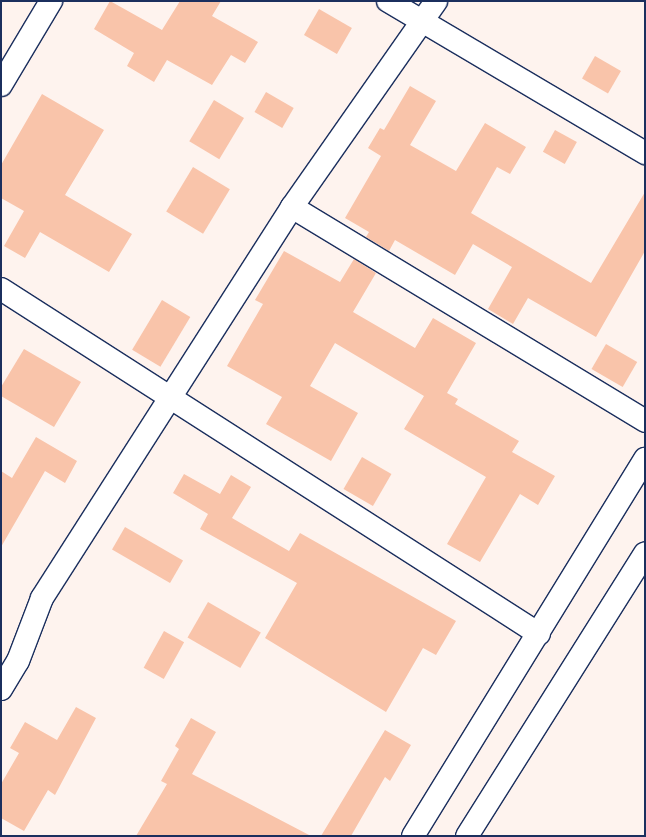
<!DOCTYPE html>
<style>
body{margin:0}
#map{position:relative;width:646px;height:837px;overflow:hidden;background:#fef3ee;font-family:Sriracha,sans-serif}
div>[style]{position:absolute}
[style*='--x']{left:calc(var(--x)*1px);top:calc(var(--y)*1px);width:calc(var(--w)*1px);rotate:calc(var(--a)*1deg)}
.building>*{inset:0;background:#f9c4aa;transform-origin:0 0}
.roads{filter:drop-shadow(1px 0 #1b2f5e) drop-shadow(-1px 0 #1b2f5e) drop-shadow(0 1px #1b2f5e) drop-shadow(0 -1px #1b2f5e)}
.minor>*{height:22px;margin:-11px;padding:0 11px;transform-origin:11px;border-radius:11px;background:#fff}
.tertiary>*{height:22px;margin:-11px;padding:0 11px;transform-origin:11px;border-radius:11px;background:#fff}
span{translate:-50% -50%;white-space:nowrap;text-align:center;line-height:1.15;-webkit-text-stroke:4px #fff;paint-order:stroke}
.frame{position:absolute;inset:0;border:2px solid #1b2f5e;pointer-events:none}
</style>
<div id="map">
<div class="building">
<div style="clip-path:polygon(110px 1px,162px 30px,180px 1px,221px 1px,212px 16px,258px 42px,245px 63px,231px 55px,212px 85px,167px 60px,154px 82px,127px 66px,134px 53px,94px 29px)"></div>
<div style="left:319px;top:9px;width:38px;height:30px;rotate:30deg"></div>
<div style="left:595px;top:56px;width:30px;height:26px;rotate:30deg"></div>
<div style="clip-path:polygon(410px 86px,436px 101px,410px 145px,456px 171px,485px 123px,526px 147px,510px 174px,497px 167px,471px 213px,591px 283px,645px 192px,645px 251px,596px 337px,528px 298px,513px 324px,488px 309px,512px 267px,473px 244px,455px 275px,395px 240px,389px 251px,366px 237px,369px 232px,345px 218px,381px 156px,368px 148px,380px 128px,384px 130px)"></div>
<div style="left:266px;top:92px;width:32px;height:23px;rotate:30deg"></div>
<div style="clip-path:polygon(42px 94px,104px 130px,65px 195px,132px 234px,109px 272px,40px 232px,25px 258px,4px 246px,24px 211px,1px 198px,1px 165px)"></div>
<div style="left:214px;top:100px;width:35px;height:48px;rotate:31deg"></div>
<div style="left:555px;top:130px;width:25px;height:25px;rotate:29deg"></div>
<div style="left:193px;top:167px;width:43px;height:52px;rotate:31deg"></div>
<div style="clip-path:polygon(284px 251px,340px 282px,354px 259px,376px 273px,353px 312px,415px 348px,433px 318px,476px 343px,447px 393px,458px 399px,455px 404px,519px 441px,512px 452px,555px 476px,538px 505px,520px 494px,480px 562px,447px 544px,486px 477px,404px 429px,424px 396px,335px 343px,310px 386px,358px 413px,331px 461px,266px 424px,282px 397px,227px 366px,263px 304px,255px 300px)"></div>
<div style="left:162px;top:300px;width:33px;height:58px;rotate:31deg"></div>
<div style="left:606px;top:344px;width:36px;height:29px;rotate:30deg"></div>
<div style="clip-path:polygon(24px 349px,81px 382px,54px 427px,1px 396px,1px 387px)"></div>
<div style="clip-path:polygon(36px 437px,77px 461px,65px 483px,45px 471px,1px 547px,1px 471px,12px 478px)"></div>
<div style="left:362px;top:457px;width:34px;height:37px;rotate:30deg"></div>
<div style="clip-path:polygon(184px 474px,220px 494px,231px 475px,251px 487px,232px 518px,289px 551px,300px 533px,456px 621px,436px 655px,423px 648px,386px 712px,265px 638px,297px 583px,200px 529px,208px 514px,173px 493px)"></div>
<div style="left:125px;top:527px;width:67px;height:26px;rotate:30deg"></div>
<div style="left:208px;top:602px;width:61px;height:41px;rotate:30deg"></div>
<div style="left:164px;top:631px;width:23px;height:42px;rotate:29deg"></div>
<div style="clip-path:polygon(76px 707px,96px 718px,55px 795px,48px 790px,24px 831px,1px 818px,1px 784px,19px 753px,10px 748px,25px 722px,57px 740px)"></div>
<div style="clip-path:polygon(191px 718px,216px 732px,192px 774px,311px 836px,136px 836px,167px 784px,161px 781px,179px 749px,175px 746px)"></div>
<div style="clip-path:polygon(385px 730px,411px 745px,390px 781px,385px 777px,351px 836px,321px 836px)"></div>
</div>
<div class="roads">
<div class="minor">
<div style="--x:388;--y:1;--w:299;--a:30.6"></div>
<div style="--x:1;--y:85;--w:98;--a:-59.2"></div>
<div style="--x:292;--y:207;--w:413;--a:31.2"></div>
<div style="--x:1;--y:289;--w:639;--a:32.67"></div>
<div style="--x:1;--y:689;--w:33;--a:-59"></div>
<div style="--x:18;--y:661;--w:67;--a:-69.1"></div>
<div style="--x:42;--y:598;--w:464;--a:-57.4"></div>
<div style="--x:292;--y:207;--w:251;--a:-55"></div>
</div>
<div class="tertiary">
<div style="--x:413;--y:836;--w:443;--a:-58.4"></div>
<div style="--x:467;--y:836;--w:334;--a:-57.8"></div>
</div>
</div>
<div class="frame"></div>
</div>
